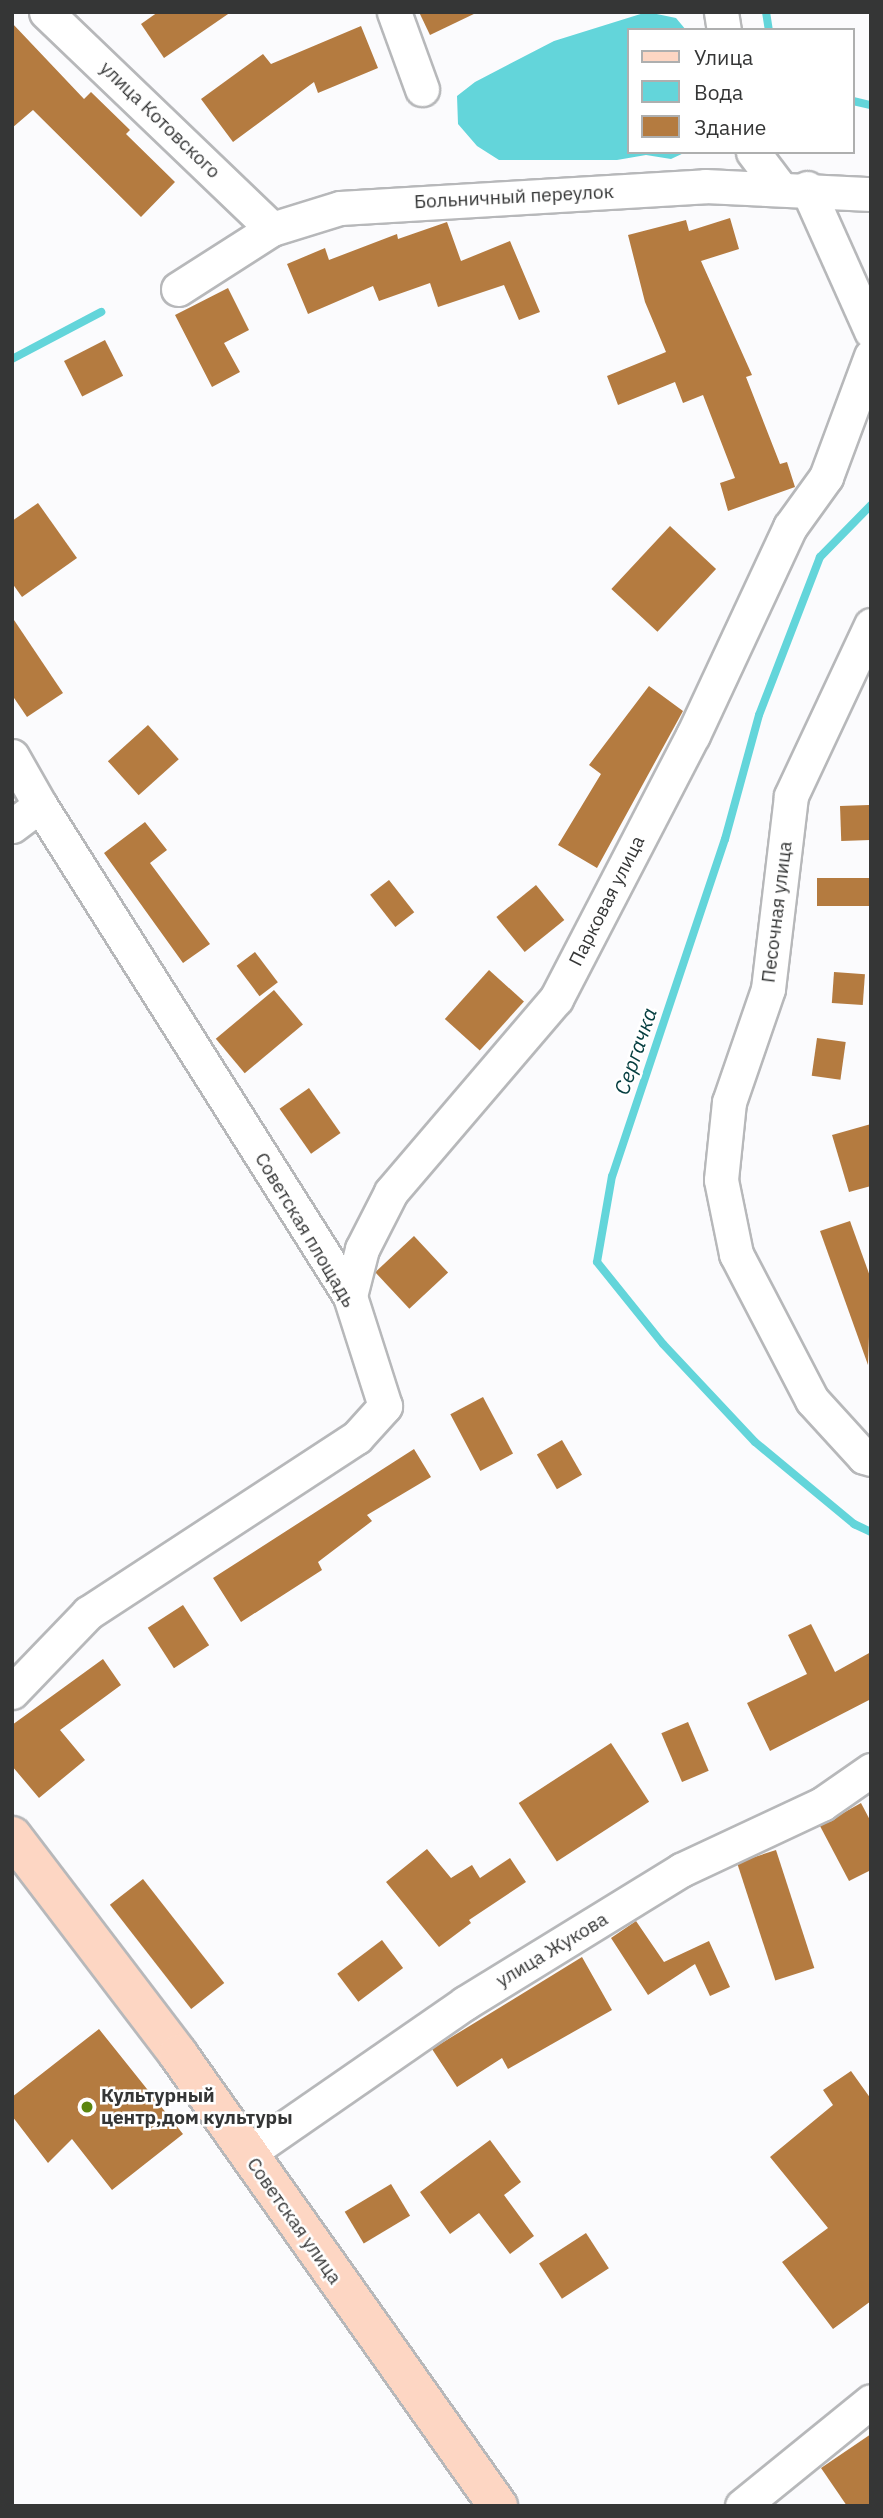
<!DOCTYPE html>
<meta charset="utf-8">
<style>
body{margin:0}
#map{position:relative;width:883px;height:2518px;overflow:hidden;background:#fbfbfd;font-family:"IBM Plex Sans",sans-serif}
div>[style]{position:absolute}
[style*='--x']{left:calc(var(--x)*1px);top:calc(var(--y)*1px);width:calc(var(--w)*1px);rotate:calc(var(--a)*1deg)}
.water>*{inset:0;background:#63d5da}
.stream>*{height:8px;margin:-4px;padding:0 4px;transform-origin:4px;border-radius:4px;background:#63d5da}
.building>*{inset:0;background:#b47b40;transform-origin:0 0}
.roads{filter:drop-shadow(2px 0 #b7b8ba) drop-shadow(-2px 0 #b7b8ba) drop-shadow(0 2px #b7b8ba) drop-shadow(0 -2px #b7b8ba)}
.minor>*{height:33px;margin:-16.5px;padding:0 16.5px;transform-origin:16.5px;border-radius:16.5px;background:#fff}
.major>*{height:38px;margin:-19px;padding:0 19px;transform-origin:19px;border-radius:19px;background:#fdd6c3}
.dots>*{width:19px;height:19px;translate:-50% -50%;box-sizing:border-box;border:4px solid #fff;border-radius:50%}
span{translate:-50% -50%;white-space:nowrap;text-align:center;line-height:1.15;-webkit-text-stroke:5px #fff;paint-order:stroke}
.street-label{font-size:19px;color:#353636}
.poi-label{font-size:19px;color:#353636;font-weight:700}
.left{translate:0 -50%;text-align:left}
.water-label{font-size:21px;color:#043d3f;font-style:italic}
.frame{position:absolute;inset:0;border:14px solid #353636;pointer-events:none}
.legend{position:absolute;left:627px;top:28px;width:228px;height:126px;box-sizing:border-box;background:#fff;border:2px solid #aeafaf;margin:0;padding:9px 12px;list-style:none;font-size:21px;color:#353636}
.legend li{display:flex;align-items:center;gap:14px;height:35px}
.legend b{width:35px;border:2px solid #aeafaf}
</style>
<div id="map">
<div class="water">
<div style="clip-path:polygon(647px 12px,676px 18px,686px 30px,629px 30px,629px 152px,686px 152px,671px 159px,646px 155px,617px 160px,499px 160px,477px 146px,458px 124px,457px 96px,475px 82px,554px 41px)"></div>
</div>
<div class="stream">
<div style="--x:766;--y:12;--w:18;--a:81"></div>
<div style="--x:853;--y:101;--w:18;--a:13"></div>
<div style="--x:12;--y:359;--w:101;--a:-27.8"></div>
<div style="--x:871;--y:505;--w:73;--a:134.4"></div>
<div style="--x:820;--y:557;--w:169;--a:111.1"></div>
<div style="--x:759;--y:715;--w:129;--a:105.3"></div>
<div style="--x:725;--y:839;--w:355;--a:108.5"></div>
<div style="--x:612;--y:1176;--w:87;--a:99.9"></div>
<div style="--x:597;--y:1262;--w:105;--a:51.2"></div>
<div style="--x:663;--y:1344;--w:134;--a:46.8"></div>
<div style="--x:755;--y:1442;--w:129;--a:39.6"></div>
<div style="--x:854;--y:1524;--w:19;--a:25"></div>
</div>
<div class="building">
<div style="clip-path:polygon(158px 12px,231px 12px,164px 58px,141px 24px)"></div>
<div style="clip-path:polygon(419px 12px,478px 12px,430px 35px)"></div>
<div style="clip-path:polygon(12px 23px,84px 99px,91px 92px,130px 130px,126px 134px,175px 182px,141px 217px,33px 110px,12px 128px)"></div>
<div style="clip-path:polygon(361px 26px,378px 68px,318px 93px,314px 82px,233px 142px,201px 99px,263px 54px,271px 64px)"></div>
<div style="clip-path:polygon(730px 218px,739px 249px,701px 261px,752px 375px,746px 377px,780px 464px,787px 462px,795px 487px,728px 511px,720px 483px,735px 478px,703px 395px,683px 403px,675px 382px,618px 405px,607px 376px,666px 352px,645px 302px,628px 235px,686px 220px,689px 231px)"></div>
<div style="clip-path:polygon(447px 222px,461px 261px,510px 241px,540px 312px,519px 320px,504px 285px,438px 307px,430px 283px,379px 301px,373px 286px,308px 314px,287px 264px,325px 248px,329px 260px,397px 234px,398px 239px)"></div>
<div style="clip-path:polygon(228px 288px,249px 330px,224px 343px,240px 372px,212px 387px,175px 315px)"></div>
<div style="left:105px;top:340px;width:40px;height:46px;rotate:63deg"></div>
<div style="clip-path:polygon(38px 503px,77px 558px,22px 597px,12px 583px,12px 521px)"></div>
<div style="left:670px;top:526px;width:63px;height:86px;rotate:43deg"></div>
<div style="clip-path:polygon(12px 617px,63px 693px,27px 717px,12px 695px)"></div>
<div style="clip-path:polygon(649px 686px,683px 711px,597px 868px,558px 845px,601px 774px,589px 765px)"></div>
<div style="left:148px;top:725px;width:46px;height:54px;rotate:48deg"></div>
<div style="left:869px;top:805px;width:35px;height:29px;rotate:88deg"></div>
<div style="clip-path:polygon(145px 822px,167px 850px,150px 863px,210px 944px,183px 963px,104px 853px)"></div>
<div style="left:871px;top:878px;width:28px;height:54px;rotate:90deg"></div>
<div style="left:389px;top:880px;width:41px;height:24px;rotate:52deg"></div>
<div style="left:536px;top:885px;width:45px;height:51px;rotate:51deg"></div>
<div style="left:255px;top:952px;width:38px;height:23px;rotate:53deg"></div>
<div style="left:489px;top:970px;width:47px;height:66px;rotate:42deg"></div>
<div style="left:834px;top:972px;width:31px;height:31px;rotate:4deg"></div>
<div style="left:274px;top:990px;width:45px;height:76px;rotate:50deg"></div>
<div style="left:817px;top:1038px;width:29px;height:38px;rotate:8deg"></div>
<div style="left:309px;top:1088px;width:55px;height:36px;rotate:55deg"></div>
<div style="clip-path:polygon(871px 1124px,871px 1186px,849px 1192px,832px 1135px)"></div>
<div style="clip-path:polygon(850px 1221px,871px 1279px,868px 1365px,820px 1231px)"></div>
<div style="left:414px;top:1236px;width:50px;height:53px;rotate:47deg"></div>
<div style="left:483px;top:1397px;width:64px;height:37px;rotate:62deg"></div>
<div style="left:562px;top:1440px;width:40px;height:29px;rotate:60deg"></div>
<div style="clip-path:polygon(414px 1449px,431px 1477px,367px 1515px,372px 1521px,318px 1562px,322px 1570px,241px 1622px,213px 1578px)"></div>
<div style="left:183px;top:1605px;width:48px;height:42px;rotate:57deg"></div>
<div style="clip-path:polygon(811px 1624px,835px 1672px,871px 1652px,871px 1699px,770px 1751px,747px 1703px,807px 1674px,788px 1635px)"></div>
<div style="clip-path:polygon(103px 1659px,121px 1685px,60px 1730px,85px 1760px,39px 1798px,12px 1766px,12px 1725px)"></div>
<div style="left:688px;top:1722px;width:53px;height:29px;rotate:67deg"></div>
<div style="left:611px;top:1743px;width:70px;height:110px;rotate:57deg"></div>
<div style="clip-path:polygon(861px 1803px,871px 1822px,871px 1870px,849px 1881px,820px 1826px)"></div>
<div style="clip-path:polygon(427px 1849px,451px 1878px,472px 1865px,480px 1878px,510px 1858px,526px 1882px,469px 1920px,471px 1923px,439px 1947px,386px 1882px)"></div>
<div style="left:776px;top:1850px;width:124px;height:41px;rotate:72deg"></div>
<div style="left:143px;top:1879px;width:132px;height:42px;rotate:52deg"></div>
<div style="clip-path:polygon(636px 1921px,664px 1962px,709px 1941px,730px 1987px,710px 1996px,695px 1964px,648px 1995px,611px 1938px)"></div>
<div style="left:382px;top:1940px;width:35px;height:56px;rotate:53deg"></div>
<div style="clip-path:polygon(582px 1957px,612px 2010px,508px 2069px,502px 2058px,457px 2087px,432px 2049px)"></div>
<div style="clip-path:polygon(99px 2029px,183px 2134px,112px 2190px,72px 2139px,48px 2163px,12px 2116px,12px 2097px)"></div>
<div style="clip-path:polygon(851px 2071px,871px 2099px,871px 2301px,833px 2329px,782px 2262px,828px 2228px,770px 2157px,833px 2105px,823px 2090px)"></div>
<div style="clip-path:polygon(490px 2140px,521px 2182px,504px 2195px,534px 2236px,510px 2254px,479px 2213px,450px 2234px,420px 2192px)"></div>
<div style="left:391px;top:2184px;width:37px;height:54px;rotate:59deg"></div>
<div style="left:586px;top:2233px;width:42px;height:56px;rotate:57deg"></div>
<div style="clip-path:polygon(871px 2434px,871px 2506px,847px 2506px,821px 2468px)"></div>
</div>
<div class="roads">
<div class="minor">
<div style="--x:46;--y:12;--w:313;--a:43.8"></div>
<div style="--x:394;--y:12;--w:82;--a:70"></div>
<div style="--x:721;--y:12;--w:18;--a:81"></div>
<div style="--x:753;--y:152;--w:46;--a:52.9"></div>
<div style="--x:807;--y:188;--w:157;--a:65.9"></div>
<div style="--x:178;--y:289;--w:112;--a:-32.6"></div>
<div style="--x:272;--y:229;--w:71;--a:-17.2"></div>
<div style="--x:340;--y:208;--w:366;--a:-3.4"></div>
<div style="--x:705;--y:186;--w:166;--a:2.8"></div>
<div style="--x:871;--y:625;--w:189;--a:115.1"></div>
<div style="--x:791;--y:796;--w:194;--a:96.8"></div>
<div style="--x:768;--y:989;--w:120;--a:109"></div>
<div style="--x:729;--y:1102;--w:78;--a:95.9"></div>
<div style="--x:721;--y:1180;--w:76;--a:78.5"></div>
<div style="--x:736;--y:1254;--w:165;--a:62.5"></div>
<div style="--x:812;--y:1400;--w:77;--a:47.6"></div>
<div style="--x:864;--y:1457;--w:7;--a:16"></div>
<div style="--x:12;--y:756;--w:56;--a:60.3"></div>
<div style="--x:40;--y:805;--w:35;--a:143"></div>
<div style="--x:350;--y:1296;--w:49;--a:-75.7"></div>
<div style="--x:362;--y:1249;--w:64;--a:-63"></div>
<div style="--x:391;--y:1192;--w:254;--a:-49.5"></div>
<div style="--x:556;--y:999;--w:297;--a:-62.6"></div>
<div style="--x:693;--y:735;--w:230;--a:-65"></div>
<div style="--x:790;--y:527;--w:62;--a:-54.2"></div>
<div style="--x:826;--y:477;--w:129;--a:-69.6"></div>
<div style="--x:12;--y:1692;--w:110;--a:-46.1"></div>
<div style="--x:88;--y:1613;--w:321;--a:-33.2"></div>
<div style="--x:357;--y:1437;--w:42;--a:-47.9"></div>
<div style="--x:385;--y:1406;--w:115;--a:-107.7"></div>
<div style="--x:350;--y:1296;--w:581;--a:-122.27"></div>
<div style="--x:247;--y:2154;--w:265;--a:-34.7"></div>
<div style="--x:465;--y:2003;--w:254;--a:-31.6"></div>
<div style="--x:681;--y:1870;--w:156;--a:-25.1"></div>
<div style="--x:822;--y:1804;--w:60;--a:-34.8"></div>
<div style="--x:742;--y:2506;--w:166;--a:-39.1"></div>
</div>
<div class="major">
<div style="--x:12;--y:1836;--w:274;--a:52.7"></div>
<div style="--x:178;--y:2054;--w:554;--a:54.7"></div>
</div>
</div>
<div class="dots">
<div style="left:87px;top:2107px;background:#5b850f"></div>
</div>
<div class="street-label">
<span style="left:160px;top:120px;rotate:44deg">улица Котовского</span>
<span style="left:514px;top:197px;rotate:-3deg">Больничный переулок</span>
<span style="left:607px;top:901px;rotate:-63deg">Парковая улица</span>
<span style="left:777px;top:912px;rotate:-83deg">Песочная улица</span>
<span style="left:305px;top:1230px;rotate:59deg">Советская площадь</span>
<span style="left:552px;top:1950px;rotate:-31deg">улица Жукова</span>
<span style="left:294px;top:2221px;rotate:55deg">Советская улица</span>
</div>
<div class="poi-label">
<span class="left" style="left:101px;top:2107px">Культурный<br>центр,дом культуры</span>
</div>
<div class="water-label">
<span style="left:635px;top:1051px;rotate:-71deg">Сергачка</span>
</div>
<div class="frame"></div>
<ul class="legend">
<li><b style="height:9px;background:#fdd6c3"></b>Улица</li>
<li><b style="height:19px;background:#63d5da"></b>Вода</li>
<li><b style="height:19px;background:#b47b40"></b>Здание</li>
</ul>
</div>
